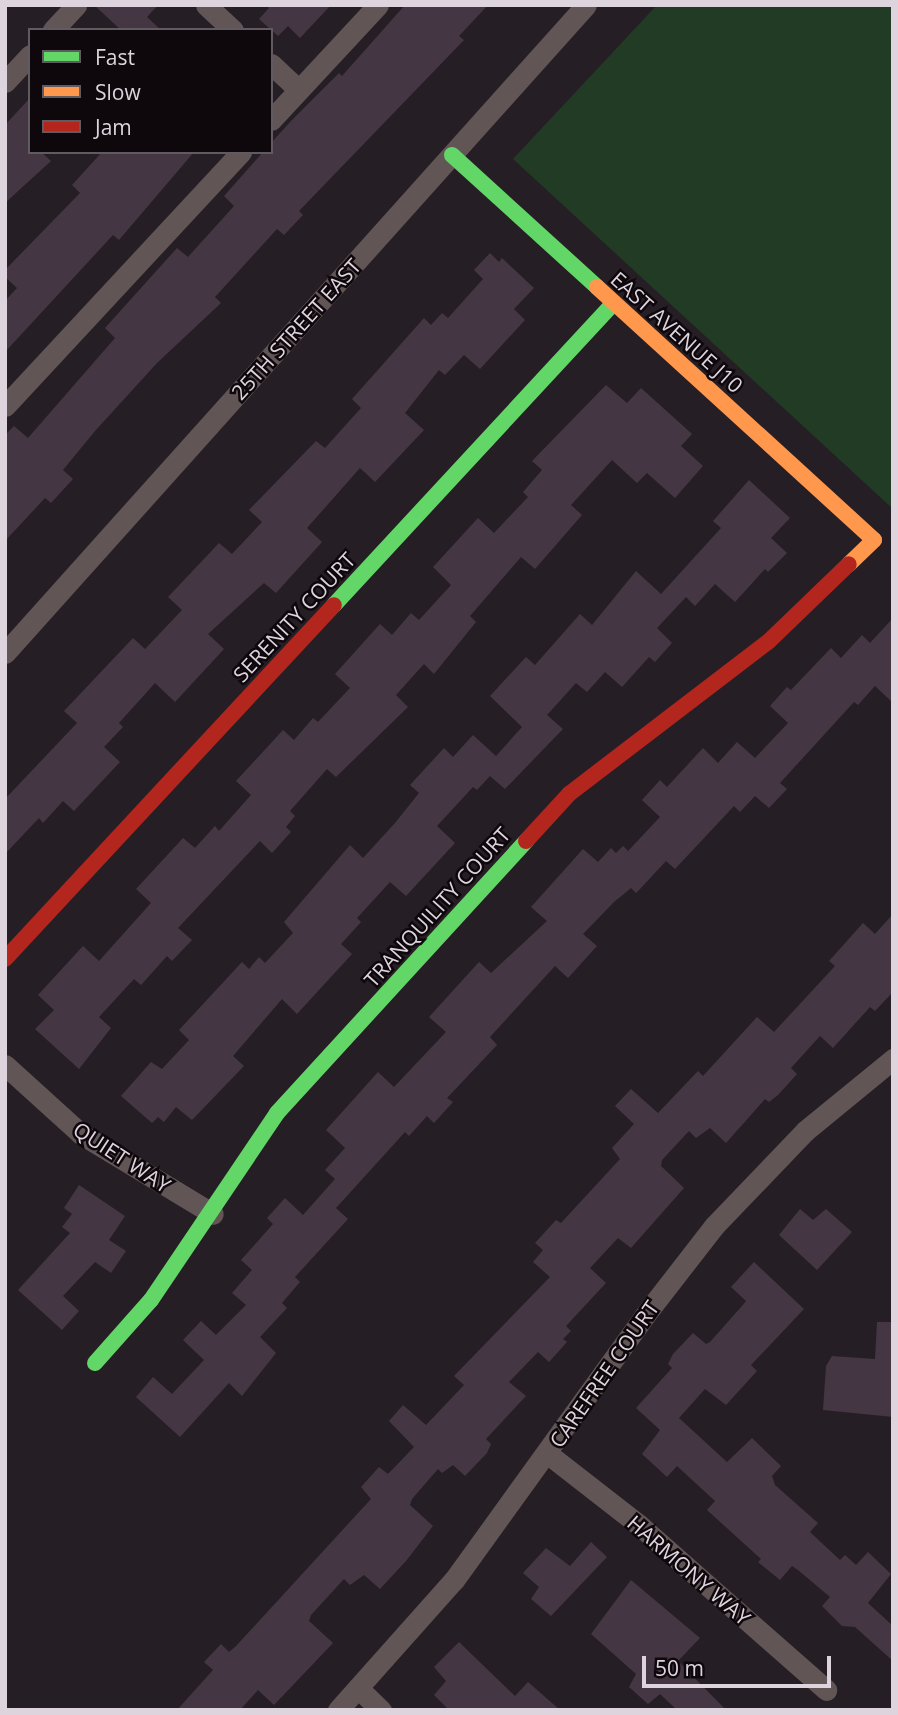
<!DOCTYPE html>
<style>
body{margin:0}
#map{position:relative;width:898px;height:1715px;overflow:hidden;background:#261e25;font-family:"Open Sans",sans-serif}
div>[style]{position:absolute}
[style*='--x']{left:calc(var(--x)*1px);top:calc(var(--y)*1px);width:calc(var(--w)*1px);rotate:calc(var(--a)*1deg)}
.green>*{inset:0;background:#223b24}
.building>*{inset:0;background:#443743}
.street>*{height:21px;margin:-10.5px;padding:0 10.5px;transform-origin:10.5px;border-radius:10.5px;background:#615555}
.fast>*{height:16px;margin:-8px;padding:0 8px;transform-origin:8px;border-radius:8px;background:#63d668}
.slow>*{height:16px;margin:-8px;padding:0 8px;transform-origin:8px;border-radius:8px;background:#ff974d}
.jam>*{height:16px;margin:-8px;padding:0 8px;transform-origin:8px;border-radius:8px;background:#b3261e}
span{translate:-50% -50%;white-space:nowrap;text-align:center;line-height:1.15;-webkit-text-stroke:5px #0e080d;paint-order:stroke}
.street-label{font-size:21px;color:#ded4dd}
.frame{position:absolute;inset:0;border:7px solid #ded4dd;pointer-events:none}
.legend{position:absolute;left:28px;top:28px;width:245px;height:126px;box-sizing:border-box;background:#0e080d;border:2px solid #615a60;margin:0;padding:9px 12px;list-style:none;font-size:21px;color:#ded4dd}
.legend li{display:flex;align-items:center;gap:14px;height:35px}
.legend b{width:35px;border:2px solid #615a60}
.scale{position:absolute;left:642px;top:1656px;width:189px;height:32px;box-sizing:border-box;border:4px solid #ded4dd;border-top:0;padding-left:9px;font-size:21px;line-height:24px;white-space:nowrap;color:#ded4dd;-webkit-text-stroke:5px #0e080d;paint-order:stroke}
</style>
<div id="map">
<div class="green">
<div style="clip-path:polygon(657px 5px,893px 5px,893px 509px,513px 159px)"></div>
</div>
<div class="building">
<div style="clip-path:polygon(94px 5px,158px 5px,147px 17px,161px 30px,121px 30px)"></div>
<div style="clip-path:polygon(266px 5px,331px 5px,300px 38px,288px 26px,278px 36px,259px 19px,269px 8px)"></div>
<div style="clip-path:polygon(405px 5px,488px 5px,459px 36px,464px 40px,299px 211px,303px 215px,284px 235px,277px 229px,215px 297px,221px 303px,157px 363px,95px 431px,63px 470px,73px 479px,51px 503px,45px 498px,5px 541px,5px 435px,14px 426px,28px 438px,115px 338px,105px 328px,177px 248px,188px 257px,234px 206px,224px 196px,263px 152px,271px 152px,271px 143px,291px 121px,339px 73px,342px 76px)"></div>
<div style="clip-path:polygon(30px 98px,30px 152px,41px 152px,51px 161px,5px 203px,5px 125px)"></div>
<div style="clip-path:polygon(102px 152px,194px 152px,119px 240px,113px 235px,5px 352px,5px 301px,17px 288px,5px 277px,5px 270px,80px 193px,72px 185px)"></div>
<div style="clip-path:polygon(490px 253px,499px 262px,502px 258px,534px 288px,514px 309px,525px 320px,480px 369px,464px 355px,445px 375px,439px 370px,405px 413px,424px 430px,375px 482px,360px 468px,307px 528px,322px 542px,276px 593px,264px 583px,208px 634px,224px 649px,175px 702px,155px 683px,119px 723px,123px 727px,104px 747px,120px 762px,74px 811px,63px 801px,43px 823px,39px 818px,5px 854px,5px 799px,77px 723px,64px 711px,133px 638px,145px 649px,182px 610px,168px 597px,219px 543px,232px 554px,262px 522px,249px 510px,316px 441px,325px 448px,361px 408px,352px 399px,424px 318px,431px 325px,442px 313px,448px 318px,483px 279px,474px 270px)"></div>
<div style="clip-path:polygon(606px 385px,627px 403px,641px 388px,692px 434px,681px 446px,703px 466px,675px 498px,647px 473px,637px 483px,612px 460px,571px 505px,582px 515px,535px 569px,521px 557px,470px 616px,476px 622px,434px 674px,424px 664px,396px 695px,408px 707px,336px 777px,327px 769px,290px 811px,295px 816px,286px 827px,291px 832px,272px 853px,260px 841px,178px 928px,192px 940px,172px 961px,167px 956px,141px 985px,134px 979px,99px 1017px,111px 1028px,79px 1069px,35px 1029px,54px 1010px,38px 995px,83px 946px,99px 961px,151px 903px,136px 889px,183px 838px,195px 848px,215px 826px,219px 831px,251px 795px,236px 781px,283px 730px,294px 740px,313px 718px,318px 722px,350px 688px,335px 674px,380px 624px,392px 635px,411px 613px,419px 620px,451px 585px,433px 567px,478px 518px,494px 533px,528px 497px,523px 492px,542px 470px,532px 461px)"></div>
<div style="clip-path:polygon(749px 480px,790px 518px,771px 538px,787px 553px,768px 572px,765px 569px,735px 602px,715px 584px,695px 606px,686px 597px,657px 628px,672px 643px,655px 662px,649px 657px,622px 687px,605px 672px,587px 692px,576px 683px,547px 715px,563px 729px,505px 789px,490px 776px,477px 790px,473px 787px,437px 826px,455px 843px,406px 896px,390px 882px,357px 918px,361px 922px,341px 944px,352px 954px,297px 1014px,282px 999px,233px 1056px,244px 1066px,192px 1120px,176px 1107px,164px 1122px,158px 1117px,152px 1123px,121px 1096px,151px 1062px,162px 1069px,189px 1040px,179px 1030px,242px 962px,249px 969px,259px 957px,265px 963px,293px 933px,284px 922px,350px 845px,363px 858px,395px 823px,419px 793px,410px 785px,444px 748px,453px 757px,473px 735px,496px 756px,522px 727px,490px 696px,526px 657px,535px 665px,580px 614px,592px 625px,636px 571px,661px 594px,721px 528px,713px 521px)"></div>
<div style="clip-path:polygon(893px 618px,893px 703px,875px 686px,858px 705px,854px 702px,780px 783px,787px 789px,769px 808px,755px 796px,740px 812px,734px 806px,675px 869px,666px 861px,640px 889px,636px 893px,631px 888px,614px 902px,583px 934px,597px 946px,568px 978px,555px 966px,490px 1037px,497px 1045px,447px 1098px,453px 1102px,434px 1123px,427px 1116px,409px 1136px,405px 1132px,336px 1208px,348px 1219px,295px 1277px,300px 1282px,282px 1303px,287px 1308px,260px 1337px,276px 1353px,242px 1396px,229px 1383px,180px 1437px,136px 1397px,153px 1377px,172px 1394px,204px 1360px,183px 1340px,201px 1321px,216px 1335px,246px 1305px,232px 1293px,252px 1270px,241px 1260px,273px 1224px,267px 1218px,285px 1198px,303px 1215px,335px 1179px,325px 1170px,345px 1148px,326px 1130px,378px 1072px,394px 1087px,446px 1032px,429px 1017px,479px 962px,491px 973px,547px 921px,531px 907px,583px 849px,598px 862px,611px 848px,616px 853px,623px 846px,628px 851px,660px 817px,642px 800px,660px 780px,667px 787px,703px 748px,718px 763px,737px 742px,755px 758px,788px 723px,770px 706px,787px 687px,791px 690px,831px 648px,841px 658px,862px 635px,870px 643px)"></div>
<div style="clip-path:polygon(893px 914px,893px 992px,875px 1011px,870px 1007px,833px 1048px,820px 1036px,791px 1068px,797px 1074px,778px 1095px,769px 1102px,765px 1099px,726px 1143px,710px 1128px,696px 1138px,689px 1131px,662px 1160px,661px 1166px,684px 1188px,631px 1248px,618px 1238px,590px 1268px,606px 1283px,566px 1326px,571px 1331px,563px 1339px,567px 1342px,549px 1362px,538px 1352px,509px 1382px,526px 1396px,486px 1439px,491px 1444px,487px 1453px,465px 1476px,453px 1465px,442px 1473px,438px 1469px,412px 1499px,410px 1505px,433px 1526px,406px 1561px,380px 1589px,364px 1575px,350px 1585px,344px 1579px,311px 1615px,309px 1621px,333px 1643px,274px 1705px,258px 1690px,240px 1710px,177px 1710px,213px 1670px,204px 1662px,221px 1644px,229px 1652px,236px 1646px,371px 1499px,361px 1487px,379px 1467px,388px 1474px,414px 1447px,389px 1421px,403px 1405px,426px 1425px,464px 1385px,454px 1376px,550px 1277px,533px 1262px,543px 1250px,535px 1243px,556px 1220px,561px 1223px,620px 1159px,612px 1148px,634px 1124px,615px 1106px,631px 1089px,658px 1113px,698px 1071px,703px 1076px,757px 1017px,774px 1032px,835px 966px,829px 961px,863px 923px,875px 934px)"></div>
<div style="clip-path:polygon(79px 1185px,125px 1216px,109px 1240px,126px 1251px,111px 1273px,95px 1262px,63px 1296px,79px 1311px,62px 1330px,18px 1290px,70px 1233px,62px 1227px,72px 1214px,64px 1208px)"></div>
<div style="clip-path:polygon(800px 1209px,813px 1220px,826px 1209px,852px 1232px,817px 1270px,779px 1235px)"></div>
<div style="clip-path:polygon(754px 1262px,804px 1309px,751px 1365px,757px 1371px,726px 1405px,705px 1389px,679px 1418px,727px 1462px,752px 1438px,781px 1466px,772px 1476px,775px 1485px,818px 1523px,810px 1532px,840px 1560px,845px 1555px,856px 1565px,868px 1552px,891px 1574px,868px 1603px,893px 1626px,893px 1661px,855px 1627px,842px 1626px,822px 1606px,830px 1597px,798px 1570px,792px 1566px,780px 1580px,758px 1562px,761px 1559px,707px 1510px,715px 1501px,677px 1466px,667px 1477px,642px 1454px,660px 1430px,636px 1408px,672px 1368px,668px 1364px,673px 1354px,693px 1333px,706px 1344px,710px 1342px,742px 1306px,746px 1301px,731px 1287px)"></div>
<div style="clip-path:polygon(877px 1322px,893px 1322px,893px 1417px,823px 1410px,826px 1366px,832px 1356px,875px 1359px)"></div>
<div style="clip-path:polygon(591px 1542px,607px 1557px,551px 1616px,531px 1599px,539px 1587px,523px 1573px,546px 1548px,570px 1566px)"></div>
<div style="clip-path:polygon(631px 1580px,700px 1638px,678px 1661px,726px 1710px,677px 1710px,660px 1694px,648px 1704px,629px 1687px,636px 1674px,591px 1634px)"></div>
<div style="clip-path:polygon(459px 1642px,515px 1696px,528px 1682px,560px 1710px,449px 1710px,434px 1695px,446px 1681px,434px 1667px)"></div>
</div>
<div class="street">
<div style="--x:206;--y:5;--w:37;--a:43"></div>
<div style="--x:53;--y:30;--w:34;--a:-47"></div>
<div style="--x:271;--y:64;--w:38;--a:43"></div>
<div style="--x:5;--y:82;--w:37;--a:-47"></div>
<div style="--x:271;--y:120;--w:157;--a:-47.1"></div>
<div style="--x:5;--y:406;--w:347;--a:-47.1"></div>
<div style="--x:5;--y:653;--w:870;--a:-48.12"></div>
<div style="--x:5;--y:1065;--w:103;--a:42.2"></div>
<div style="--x:81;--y:1134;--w:154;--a:31.2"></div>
<div style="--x:548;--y:1454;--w:114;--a:37.9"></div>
<div style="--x:638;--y:1524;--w:251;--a:41.4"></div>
<div style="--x:358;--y:1688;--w:32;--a:44"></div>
<div style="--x:338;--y:1710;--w:174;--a:-48.3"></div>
<div style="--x:454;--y:1580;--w:327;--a:-54.2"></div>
<div style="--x:645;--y:1315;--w:113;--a:-52.2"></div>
<div style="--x:714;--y:1226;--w:132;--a:-46.2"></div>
<div style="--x:805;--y:1131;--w:114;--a:-39.3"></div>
</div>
<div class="fast">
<div style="--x:452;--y:155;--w:196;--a:42.3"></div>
<div style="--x:334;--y:605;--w:412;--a:-47.2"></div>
<div style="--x:95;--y:1363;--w:84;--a:-48.4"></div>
<div style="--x:151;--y:1300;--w:225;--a:-56"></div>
<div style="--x:277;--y:1113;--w:369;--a:-47.5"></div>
</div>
<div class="slow">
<div style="--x:597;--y:287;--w:375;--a:42.4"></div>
<div style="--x:874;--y:540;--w:35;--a:136"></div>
</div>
<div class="jam">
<div style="--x:526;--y:841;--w:64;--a:-47.5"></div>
<div style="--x:569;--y:794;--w:250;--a:-37.4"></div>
<div style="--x:768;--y:642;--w:112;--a:-43.9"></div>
<div style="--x:5;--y:959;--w:483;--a:-47.1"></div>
</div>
<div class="street-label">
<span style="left:296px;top:329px;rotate:-48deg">25TH STREET EAST</span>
<span style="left:677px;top:332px;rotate:42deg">EAST AVENUE J10</span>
<span style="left:294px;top:617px;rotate:-47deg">SERENITY COURT</span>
<span style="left:437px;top:907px;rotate:-48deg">TRANQUILITY COURT</span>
<span style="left:122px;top:1157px;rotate:33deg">QUIET WAY</span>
<span style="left:604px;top:1374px;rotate:-55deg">CAREFREE COURT</span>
<span style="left:689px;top:1570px;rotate:41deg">HARMONY WAY</span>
</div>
<div class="frame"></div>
<ul class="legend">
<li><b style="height:9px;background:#63d668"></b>Fast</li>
<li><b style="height:9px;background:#ff974d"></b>Slow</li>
<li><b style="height:9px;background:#b3261e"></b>Jam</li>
</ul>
<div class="scale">50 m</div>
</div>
